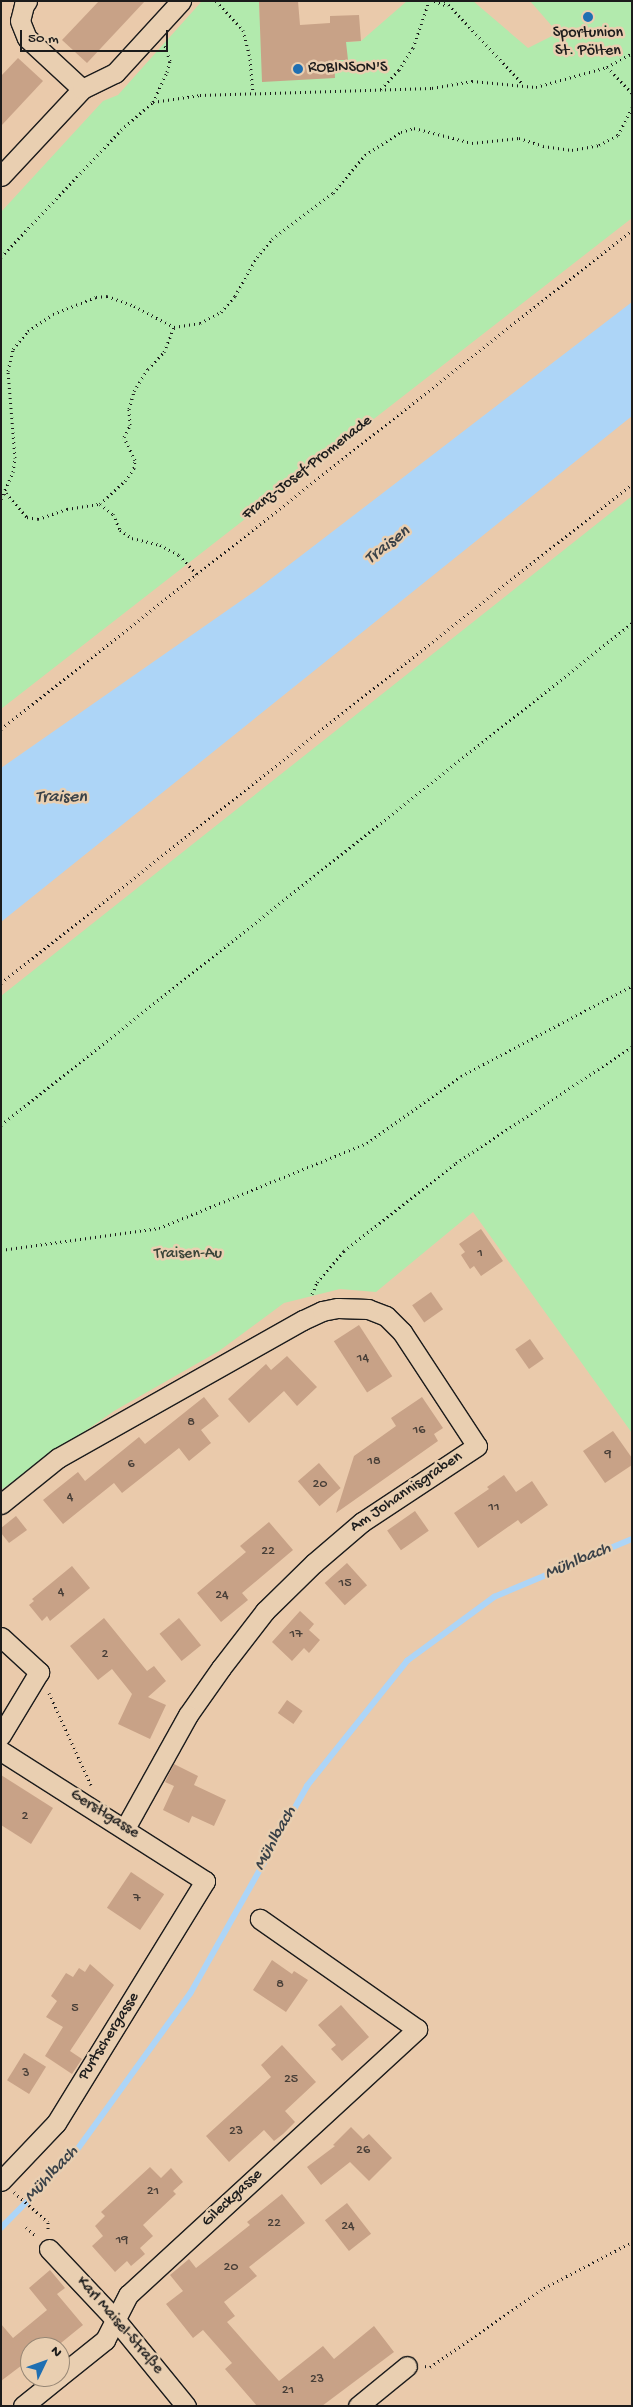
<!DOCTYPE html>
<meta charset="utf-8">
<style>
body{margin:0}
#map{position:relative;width:633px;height:2407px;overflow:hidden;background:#eacaab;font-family:"Gochi Hand",sans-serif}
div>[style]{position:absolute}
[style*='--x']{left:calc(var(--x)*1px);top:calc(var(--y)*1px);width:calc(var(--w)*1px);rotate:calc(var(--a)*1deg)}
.green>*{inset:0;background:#b2eaad}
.water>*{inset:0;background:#add5f7}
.stream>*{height:5.5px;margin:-2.75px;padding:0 2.75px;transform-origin:2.75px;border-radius:2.75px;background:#add5f7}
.building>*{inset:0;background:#c8a287;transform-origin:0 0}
.path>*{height:3px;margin-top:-1.5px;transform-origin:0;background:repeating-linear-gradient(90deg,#1c1c1c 0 1px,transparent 0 5px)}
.roads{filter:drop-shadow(1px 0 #1c1c1c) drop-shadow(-1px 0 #1c1c1c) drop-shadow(0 1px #1c1c1c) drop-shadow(0 -1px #1c1c1c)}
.minor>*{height:19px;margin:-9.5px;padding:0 9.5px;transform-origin:9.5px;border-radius:9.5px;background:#e9cfb1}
.dots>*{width:14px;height:14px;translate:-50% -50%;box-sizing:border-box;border:2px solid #e9cfb1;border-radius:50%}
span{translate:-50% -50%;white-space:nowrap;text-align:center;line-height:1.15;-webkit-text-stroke:5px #e9cfb1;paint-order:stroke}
.number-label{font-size:14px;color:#473e37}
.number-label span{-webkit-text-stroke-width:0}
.poi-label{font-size:16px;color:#1c1c1c}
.left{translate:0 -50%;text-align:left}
.street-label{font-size:16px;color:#1c1c1c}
.park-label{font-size:16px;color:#3a4539}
.water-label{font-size:18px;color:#394148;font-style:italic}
.frame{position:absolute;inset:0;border:2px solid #1c1c1c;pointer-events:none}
.north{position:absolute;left:20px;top:2337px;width:50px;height:50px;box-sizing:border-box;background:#e9cfb1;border:1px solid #978775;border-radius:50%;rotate:48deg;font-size:14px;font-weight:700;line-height:20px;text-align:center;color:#1c1c1c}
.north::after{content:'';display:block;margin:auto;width:18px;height:22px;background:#1f6fb2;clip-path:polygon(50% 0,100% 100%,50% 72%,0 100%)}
.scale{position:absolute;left:20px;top:30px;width:148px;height:22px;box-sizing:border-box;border:2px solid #1c1c1c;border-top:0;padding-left:6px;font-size:15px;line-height:18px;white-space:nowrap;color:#1c1c1c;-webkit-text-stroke:4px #e9cfb1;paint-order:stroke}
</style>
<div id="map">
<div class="green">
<div style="clip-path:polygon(202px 1px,259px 1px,262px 58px,346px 42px,361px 41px,407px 1px,473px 1px,528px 48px,558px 33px,530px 1px,632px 1px,632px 218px,1px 709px,1px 212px,103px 101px,118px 95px)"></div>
<div style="clip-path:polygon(632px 496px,632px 1433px,473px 1212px,376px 1292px,340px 1289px,284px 1303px,219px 1351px,114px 1411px,1px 1490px,1px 996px)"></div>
</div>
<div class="water">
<div style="clip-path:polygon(632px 302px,632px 416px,1px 922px,1px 768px,255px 591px)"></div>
</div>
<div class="stream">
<div style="--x:1;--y:2228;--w:104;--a:-45.4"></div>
<div style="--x:74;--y:2154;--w:198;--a:-54.1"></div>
<div style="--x:190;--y:1994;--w:239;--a:-60.6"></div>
<div style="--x:307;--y:1786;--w:160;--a:-51.3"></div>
<div style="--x:407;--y:1661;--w:108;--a:-36.3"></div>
<div style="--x:494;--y:1597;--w:150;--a:-22.8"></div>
</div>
<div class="building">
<div style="clip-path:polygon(99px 1px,145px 1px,87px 63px,62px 40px)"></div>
<div style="clip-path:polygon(259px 1px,298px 1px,300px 25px,330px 23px,330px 16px,359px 15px,361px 41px,346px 42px,348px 60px,334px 60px,335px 78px,262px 82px)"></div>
<div style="clip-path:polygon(18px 58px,43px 81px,1px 126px,1px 76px)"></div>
<div style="clip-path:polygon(481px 1229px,503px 1261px,481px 1276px,474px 1266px,470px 1269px,461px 1255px,465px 1252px,459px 1244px)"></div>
<div style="left:431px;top:1292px;width:21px;height:23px;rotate:55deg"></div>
<div style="left:359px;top:1325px;width:61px;height:30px;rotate:57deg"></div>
<div style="left:530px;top:1339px;width:24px;height:18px;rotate:55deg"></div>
<div style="clip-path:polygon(287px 1356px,317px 1387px,297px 1406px,284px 1391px,249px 1423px,228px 1399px,266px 1364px,271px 1370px)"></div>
<div style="clip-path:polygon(204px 1397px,219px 1416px,201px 1430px,211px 1443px,189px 1461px,179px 1448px,122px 1493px,114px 1483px,63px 1524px,43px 1500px,78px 1472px,85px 1481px,139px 1437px,145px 1444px)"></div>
<div style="clip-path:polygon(422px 1397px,443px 1428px,434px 1434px,438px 1441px,336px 1513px,354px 1456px,396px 1426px,391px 1418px)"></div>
<div style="clip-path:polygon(613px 1431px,632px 1458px,632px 1465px,605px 1483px,583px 1451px)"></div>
<div style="left:319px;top:1463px;width:33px;height:28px;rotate:49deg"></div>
<div style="clip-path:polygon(504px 1475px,516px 1492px,532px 1481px,548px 1505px,521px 1524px,518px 1520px,478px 1548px,454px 1513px,489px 1489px,487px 1487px)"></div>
<div style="left:415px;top:1511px;width:24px;height:34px;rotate:55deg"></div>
<div style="clip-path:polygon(16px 1516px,27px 1530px,9px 1543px,1px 1533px,1px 1528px)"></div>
<div style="clip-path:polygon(269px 1522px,293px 1550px,242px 1593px,248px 1600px,221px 1622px,197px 1593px,246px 1552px,240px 1546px)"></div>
<div style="left:347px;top:1563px;width:30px;height:30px;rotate:48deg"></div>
<div style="clip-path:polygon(72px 1566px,90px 1588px,50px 1621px,47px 1616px,42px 1621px,29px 1605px,34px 1601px,32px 1599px)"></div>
<div style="clip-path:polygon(300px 1611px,314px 1624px,309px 1630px,320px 1640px,309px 1653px,304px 1648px,292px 1661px,272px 1642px)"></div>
<div style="clip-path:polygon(104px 1618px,147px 1671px,154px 1666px,166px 1681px,148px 1697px,166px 1705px,150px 1739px,118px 1724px,132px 1694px,112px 1669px,98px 1680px,70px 1646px)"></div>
<div style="left:179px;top:1618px;width:35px;height:25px;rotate:51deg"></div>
<div style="left:287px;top:1700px;width:19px;height:16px;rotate:35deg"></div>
<div style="clip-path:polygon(174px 1764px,198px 1776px,194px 1785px,226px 1800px,214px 1826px,192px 1816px,189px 1823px,163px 1810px,174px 1786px,165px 1782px)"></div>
<div style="clip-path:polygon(1px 1775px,53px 1808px,31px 1844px,1px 1825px)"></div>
<div style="left:131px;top:1872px;width:40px;height:43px;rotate:34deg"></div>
<div style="clip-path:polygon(272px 1960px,292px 1974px,294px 1971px,308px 1980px,286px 2012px,253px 1990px)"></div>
<div style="clip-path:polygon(90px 1964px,114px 1985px,70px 2051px,82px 2059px,72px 2074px,45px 2056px,63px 2027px,46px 2017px,57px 2001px,51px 1996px,66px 1973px,73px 1977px,79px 1968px,85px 1972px)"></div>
<div style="clip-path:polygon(341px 2005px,369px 2037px,342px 2061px,331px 2049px,336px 2045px,318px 2025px)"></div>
<div style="clip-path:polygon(282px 2045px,316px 2082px,285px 2111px,295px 2122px,283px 2134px,274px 2141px,264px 2130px,229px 2162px,206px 2136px,271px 2077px,261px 2065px)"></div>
<div style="left:24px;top:2053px;width:26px;height:32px;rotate:32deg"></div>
<div style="clip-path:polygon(351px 2127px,363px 2139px,369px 2134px,392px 2158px,369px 2181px,350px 2162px,321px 2185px,307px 2167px,335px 2146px,333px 2145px)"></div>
<div style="clip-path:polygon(150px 2167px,161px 2178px,171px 2168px,183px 2182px,173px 2191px,176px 2194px,143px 2225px,153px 2236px,140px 2248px,145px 2254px,131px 2266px,127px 2261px,115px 2272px,92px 2246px,103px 2236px,95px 2226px,105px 2216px,101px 2212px)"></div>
<div style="clip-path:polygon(282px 2194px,305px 2223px,249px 2267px,257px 2276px,224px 2302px,235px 2316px,227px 2322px,279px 2381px,323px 2346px,334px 2359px,374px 2326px,394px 2352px,322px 2406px,257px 2406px,225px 2369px,232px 2363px,203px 2330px,193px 2338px,166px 2304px,183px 2291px,170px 2275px,189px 2259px,196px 2268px,250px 2225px,247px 2222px)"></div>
<div style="left:347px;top:2203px;width:39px;height:28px;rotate:52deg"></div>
<div style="clip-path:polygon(50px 2270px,65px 2288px,57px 2294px,83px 2325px,56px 2347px,30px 2347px,30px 2359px,1px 2381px,1px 2324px,13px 2338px,47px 2310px,29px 2288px)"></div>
</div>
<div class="path">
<div style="--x:216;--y:1;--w:40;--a:47"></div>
<div style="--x:243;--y:30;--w:30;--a:76"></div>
<div style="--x:250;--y:59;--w:34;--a:85"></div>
<div style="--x:434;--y:1;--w:15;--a:20"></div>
<div style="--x:445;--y:1;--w:114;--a:46.8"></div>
<div style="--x:607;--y:67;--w:36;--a:46"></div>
<div style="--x:381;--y:89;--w:26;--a:-47"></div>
<div style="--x:399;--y:70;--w:26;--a:-58"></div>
<div style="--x:413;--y:48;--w:50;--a:-71.2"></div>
<div style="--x:153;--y:102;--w:48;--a:-8.5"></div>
<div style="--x:200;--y:95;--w:232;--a:-1.7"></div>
<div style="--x:432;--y:88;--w:41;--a:-9.9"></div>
<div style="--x:472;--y:81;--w:64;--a:5.4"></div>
<div style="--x:536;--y:87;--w:74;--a:-15.7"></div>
<div style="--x:607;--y:67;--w:29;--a:-29"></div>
<div style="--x:1;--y:257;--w:175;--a:-46.6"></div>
<div style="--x:121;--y:130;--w:43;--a:-41.2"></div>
<div style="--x:153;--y:102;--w:33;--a:-65"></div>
<div style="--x:167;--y:72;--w:11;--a:-75"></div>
<div style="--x:170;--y:61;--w:16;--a:-108"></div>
<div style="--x:6;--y:493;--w:32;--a:49"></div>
<div style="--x:27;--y:517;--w:11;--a:10"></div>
<div style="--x:38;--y:519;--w:31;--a:-19"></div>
<div style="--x:67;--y:509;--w:33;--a:-9"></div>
<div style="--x:100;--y:504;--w:16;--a:38"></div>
<div style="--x:113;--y:514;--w:17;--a:66"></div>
<div style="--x:120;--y:530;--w:14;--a:34"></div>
<div style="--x:132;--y:538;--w:29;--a:14"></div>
<div style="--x:160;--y:545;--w:21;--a:28"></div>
<div style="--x:179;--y:555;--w:26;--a:47"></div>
<div style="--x:1;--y:499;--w:30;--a:-66"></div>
<div style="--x:13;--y:472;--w:14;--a:-82"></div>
<div style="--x:15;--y:458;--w:87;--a:-94.6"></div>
<div style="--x:8;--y:371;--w:23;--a:-77"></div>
<div style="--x:13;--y:349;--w:23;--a:-50"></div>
<div style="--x:28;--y:331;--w:30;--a:-34"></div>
<div style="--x:53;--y:314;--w:46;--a:-21.6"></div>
<div style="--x:96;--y:297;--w:11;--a:-5"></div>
<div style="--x:107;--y:296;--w:29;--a:20"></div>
<div style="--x:134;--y:306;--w:45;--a:27.7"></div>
<div style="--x:174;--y:327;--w:26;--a:-9"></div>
<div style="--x:200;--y:323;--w:24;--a:-28"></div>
<div style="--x:221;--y:312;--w:21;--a:-49"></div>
<div style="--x:235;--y:296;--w:45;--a:-60.6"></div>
<div style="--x:257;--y:257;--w:23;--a:-50"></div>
<div style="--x:272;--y:239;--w:76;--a:-37"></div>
<div style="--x:333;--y:193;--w:50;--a:-49.9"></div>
<div style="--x:365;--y:155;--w:43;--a:-32.6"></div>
<div style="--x:401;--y:132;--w:14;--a:-17"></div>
<div style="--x:414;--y:128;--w:60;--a:14.5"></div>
<div style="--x:472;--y:143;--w:47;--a:-6.1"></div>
<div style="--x:519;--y:138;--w:25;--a:18"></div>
<div style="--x:543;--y:146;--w:29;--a:8"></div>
<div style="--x:572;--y:150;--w:27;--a:-10"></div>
<div style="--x:599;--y:145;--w:21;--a:-28"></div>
<div style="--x:618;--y:135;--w:31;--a:-63"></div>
<div style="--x:100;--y:504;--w:34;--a:-43"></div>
<div style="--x:125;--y:481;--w:16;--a:-55"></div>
<div style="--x:134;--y:468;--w:8;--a:-83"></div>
<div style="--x:135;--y:460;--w:25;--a:-116"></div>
<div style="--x:124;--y:437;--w:13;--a:-63"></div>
<div style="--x:130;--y:425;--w:16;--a:-94"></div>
<div style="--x:129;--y:409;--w:19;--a:-74"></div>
<div style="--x:134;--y:391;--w:26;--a:-58"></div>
<div style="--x:148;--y:369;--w:23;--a:-47"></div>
<div style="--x:164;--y:352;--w:27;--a:-68"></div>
<div style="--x:1;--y:729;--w:804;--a:-38.34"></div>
<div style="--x:1;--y:983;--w:804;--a:-38.34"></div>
<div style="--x:1;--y:1125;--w:806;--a:-38.5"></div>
<div style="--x:1;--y:1250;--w:160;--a:-7.9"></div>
<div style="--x:159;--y:1228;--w:225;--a:-22.2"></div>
<div style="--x:367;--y:1143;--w:115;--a:-35.5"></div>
<div style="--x:461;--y:1076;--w:193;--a:-27.8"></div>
<div style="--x:312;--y:1294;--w:13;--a:-67"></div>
<div style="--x:317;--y:1282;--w:41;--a:-48.9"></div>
<div style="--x:344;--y:1251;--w:142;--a:-38.2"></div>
<div style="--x:456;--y:1163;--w:211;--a:-33.4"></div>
<div style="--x:49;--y:1693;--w:101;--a:65.5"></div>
<div style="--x:14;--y:2192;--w:45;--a:41.4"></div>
<div style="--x:48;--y:2222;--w:9;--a:90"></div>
<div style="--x:26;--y:2227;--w:13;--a:42"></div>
<div style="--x:425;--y:2366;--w:5;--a:11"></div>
<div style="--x:430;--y:2367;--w:139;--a:-34.7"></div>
<div style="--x:544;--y:2288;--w:99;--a:-27.6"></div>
</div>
<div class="roads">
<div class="minor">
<div style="--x:27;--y:1;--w:5;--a:127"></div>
<div style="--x:24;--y:5;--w:16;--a:104"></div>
<div style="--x:20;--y:21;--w:18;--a:68"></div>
<div style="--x:27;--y:38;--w:75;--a:42.8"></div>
<div style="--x:1;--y:176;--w:119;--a:-47"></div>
<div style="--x:82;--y:89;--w:37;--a:-26"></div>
<div style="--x:115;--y:73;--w:98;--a:-47.5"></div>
<div style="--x:1;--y:1504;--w:73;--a:-38.9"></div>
<div style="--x:58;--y:1458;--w:281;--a:-29.4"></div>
<div style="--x:303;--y:1320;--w:21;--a:-25"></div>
<div style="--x:322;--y:1311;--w:16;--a:-11"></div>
<div style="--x:338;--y:1308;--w:30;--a:2"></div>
<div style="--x:368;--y:1309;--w:19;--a:21"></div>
<div style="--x:386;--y:1316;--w:23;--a:45"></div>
<div style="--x:402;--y:1332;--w:136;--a:56.7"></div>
<div style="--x:477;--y:1446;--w:138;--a:146.5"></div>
<div style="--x:362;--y:1522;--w:63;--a:139.5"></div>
<div style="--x:314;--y:1563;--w:69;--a:135.6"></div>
<div style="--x:265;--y:1611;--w:72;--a:127.7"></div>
<div style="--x:221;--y:1668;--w:57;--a:125.1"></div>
<div style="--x:188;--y:1715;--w:129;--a:119.1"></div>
<div style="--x:1;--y:1637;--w:52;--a:42.6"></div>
<div style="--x:39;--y:1672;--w:74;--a:121.1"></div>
<div style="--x:1;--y:1751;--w:242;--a:32.5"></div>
<div style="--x:205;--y:1881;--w:284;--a:121.6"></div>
<div style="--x:56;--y:2123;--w:80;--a:133.5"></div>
<div style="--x:49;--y:2249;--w:96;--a:46.7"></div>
<div style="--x:115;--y:2319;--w:112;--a:50.8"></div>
<div style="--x:60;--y:2376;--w:58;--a:-38.7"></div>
<div style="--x:105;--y:2340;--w:51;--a:-62.9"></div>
<div style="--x:128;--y:2295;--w:393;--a:-42.6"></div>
<div style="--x:417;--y:2029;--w:192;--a:-145"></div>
<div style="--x:23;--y:2406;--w:46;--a:-38.9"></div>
<div style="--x:358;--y:2406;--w:63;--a:-39.2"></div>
</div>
</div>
<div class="dots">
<div style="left:588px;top:17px;background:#1f6fb2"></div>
<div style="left:298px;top:69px;background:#1f6fb2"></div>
</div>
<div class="number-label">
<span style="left:480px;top:1254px">1</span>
<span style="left:363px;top:1359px">14</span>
<span style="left:191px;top:1423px">8</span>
<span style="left:419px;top:1431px">16</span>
<span style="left:608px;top:1455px">9</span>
<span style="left:374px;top:1462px">18</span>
<span style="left:131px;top:1465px">6</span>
<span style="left:320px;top:1485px">20</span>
<span style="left:70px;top:1498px">4</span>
<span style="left:494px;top:1508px">11</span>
<span style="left:268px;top:1552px">22</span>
<span style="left:345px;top:1584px">15</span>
<span style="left:61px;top:1593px">4</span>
<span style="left:222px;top:1596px">24</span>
<span style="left:296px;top:1635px">17</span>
<span style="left:105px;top:1655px">2</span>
<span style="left:25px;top:1817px">2</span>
<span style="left:137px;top:1899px">7</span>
<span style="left:280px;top:1985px">8</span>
<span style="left:75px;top:2009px">5</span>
<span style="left:26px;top:2074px">3</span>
<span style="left:291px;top:2080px">25</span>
<span style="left:236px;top:2132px">23</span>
<span style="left:363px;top:2151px">26</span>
<span style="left:153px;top:2192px">21</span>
<span style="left:274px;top:2224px">22</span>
<span style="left:348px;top:2227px">24</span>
<span style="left:122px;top:2241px">19</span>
<span style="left:231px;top:2268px">20</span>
<span style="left:317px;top:2380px">23</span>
<span style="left:288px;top:2391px">21</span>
</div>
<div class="poi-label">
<span style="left:588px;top:43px">Sportunion<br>St. Pölten</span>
<span class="left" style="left:308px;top:69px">ROBINSON'S</span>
</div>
<div class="street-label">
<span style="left:308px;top:469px;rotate:-38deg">Franz-Josef-Promenade</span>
<span style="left:407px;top:1493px;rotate:-34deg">Am Johannisgraben</span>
<span style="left:104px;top:1815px;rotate:32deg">Gerstlgasse</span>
<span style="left:110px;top:2037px;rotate:-58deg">Purtschergasse</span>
<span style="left:233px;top:2199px;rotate:-43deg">Gileckgasse</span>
<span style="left:119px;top:2326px;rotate:49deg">Karl Maisel-Straße</span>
</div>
<div class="park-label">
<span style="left:188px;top:1255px">Traisen-Au</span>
</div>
<div class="water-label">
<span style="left:388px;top:546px;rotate:-38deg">Traisen</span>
<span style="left:61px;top:798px">Traisen</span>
<span style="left:578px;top:1562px;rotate:-23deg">Mühlbach</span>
<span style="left:276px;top:1839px;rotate:-61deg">Mühlbach</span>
<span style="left:52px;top:2175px;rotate:-47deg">Mühlbach</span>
</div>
<div class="frame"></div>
<div class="north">N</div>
<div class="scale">50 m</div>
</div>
